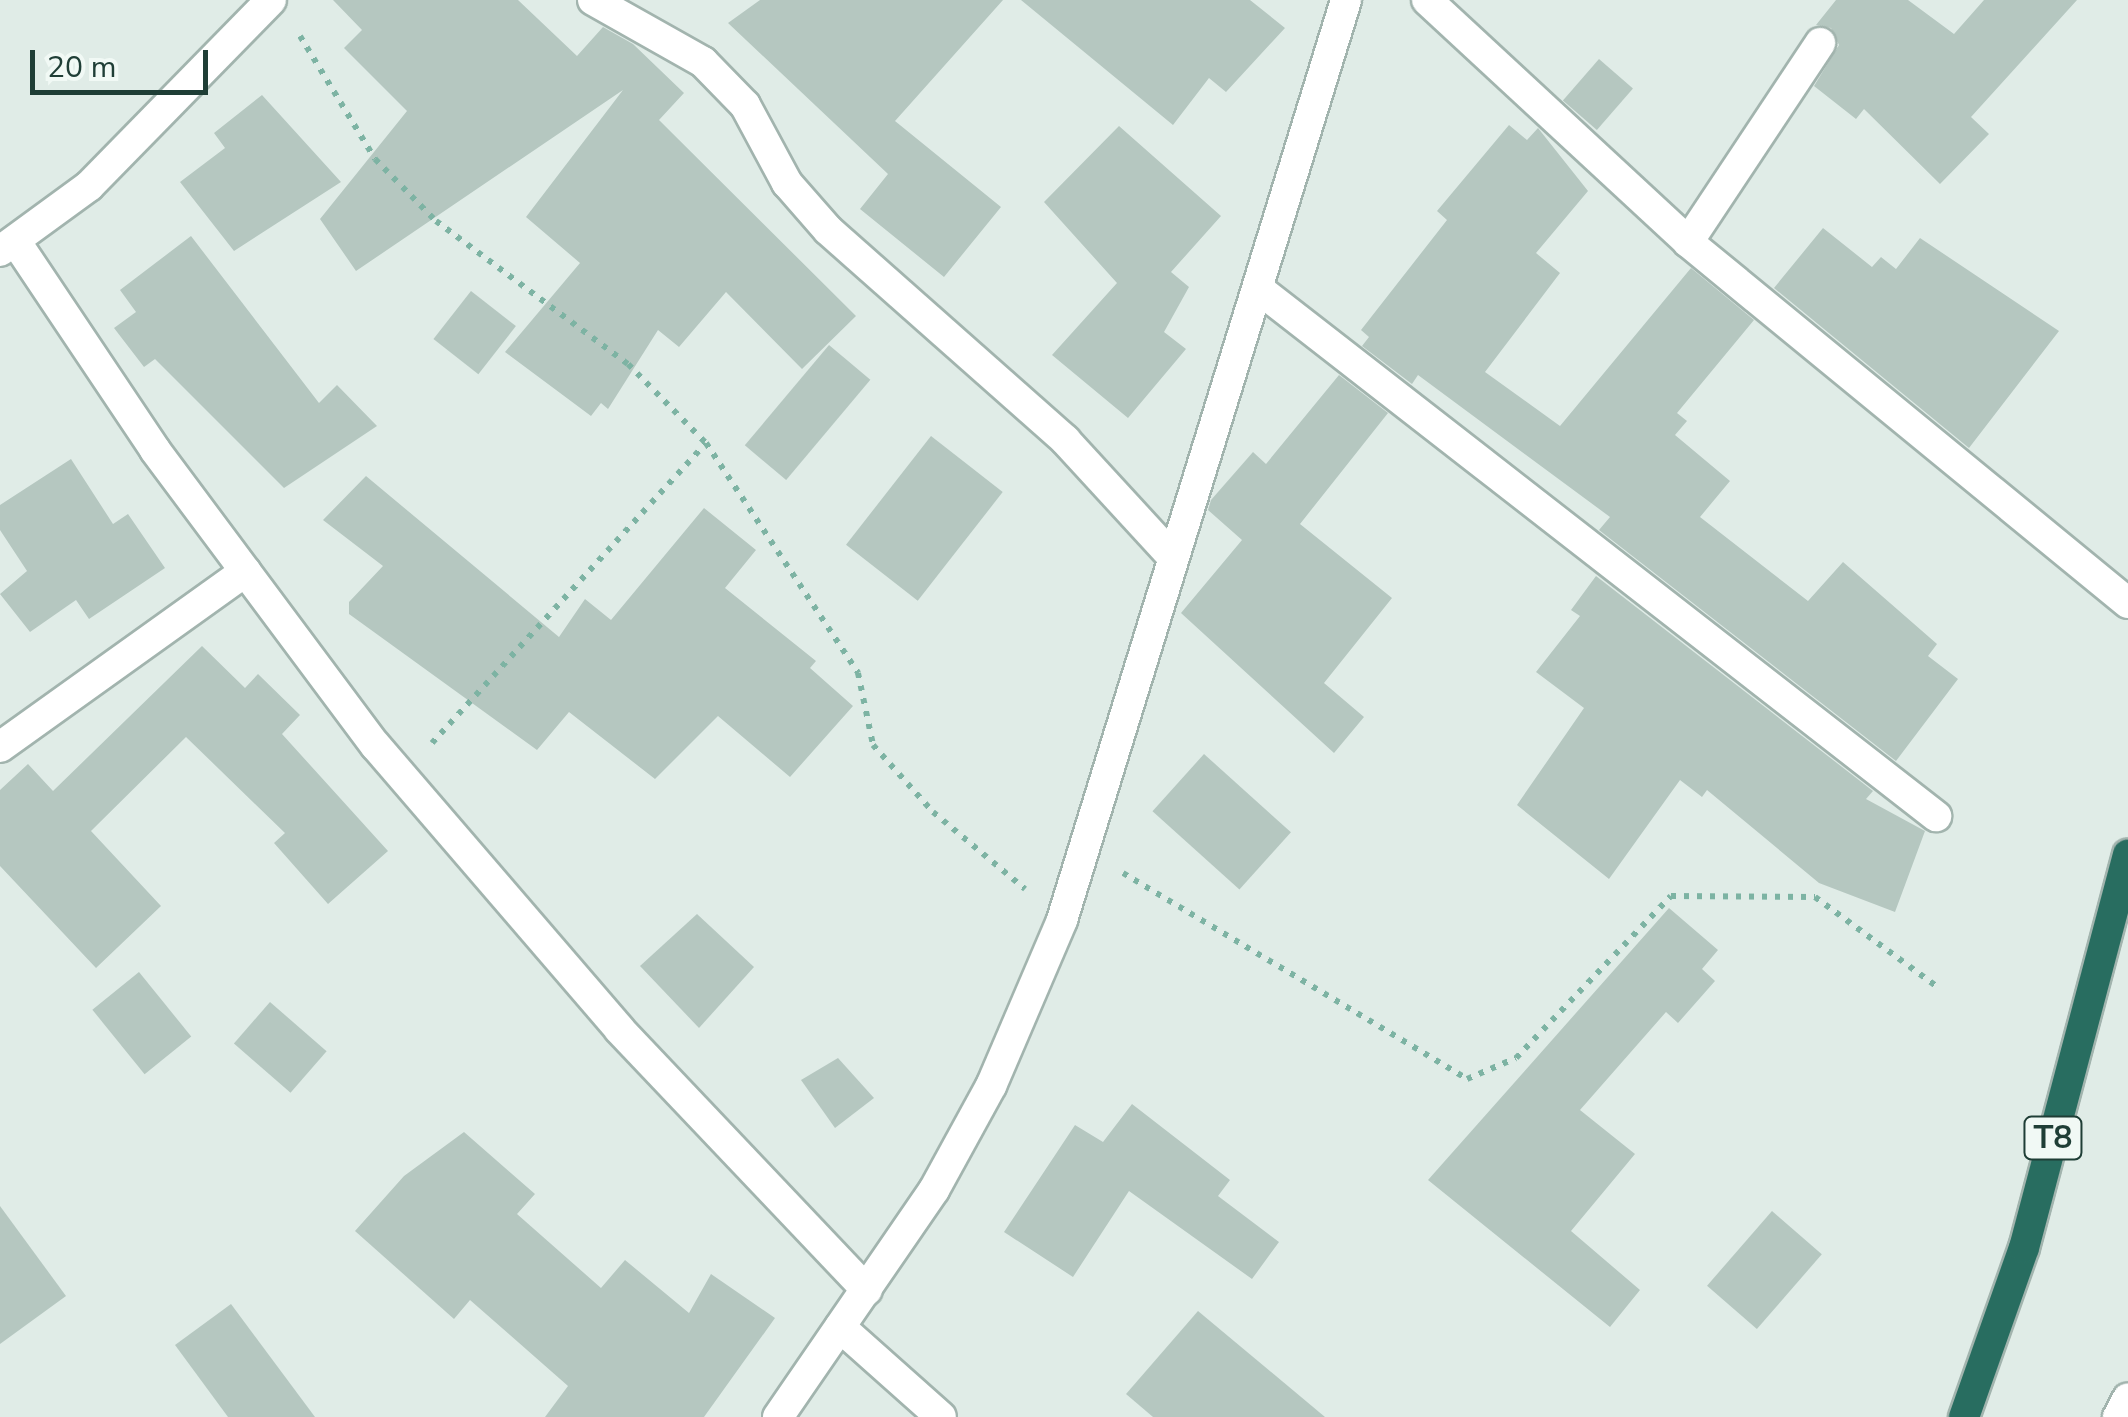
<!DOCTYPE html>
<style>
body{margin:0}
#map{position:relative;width:2128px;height:1417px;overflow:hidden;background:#e0ece7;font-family:"Nunito Sans",sans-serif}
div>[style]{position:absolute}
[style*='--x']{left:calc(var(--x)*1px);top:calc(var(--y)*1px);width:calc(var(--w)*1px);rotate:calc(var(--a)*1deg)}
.building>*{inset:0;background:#b5c7c0;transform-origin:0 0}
.path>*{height:6px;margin-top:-3px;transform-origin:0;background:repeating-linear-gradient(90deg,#7db3a3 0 5px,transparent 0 13px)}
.roads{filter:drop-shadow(2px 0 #a2b4ae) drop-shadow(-2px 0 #a2b4ae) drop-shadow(0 2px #a2b4ae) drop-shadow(0 -2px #a2b4ae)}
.minor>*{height:30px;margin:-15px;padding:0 15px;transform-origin:15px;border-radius:15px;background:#fff}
.highway>*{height:30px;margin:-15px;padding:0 15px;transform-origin:15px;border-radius:15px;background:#286d60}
span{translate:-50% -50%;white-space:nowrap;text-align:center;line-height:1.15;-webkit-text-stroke:8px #f1f9f5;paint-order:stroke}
.shield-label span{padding:2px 8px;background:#f1f9f5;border:2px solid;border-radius:8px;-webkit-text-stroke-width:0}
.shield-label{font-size:32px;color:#1f3e36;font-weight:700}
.scale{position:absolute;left:30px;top:50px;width:178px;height:45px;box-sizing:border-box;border:5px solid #1f3e36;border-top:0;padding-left:12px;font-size:30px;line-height:35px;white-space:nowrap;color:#1f3e36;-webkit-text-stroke:8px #f1f9f5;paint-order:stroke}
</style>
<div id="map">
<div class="building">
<div style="clip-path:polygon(333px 0,518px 0,577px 56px,603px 27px,633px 44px,684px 93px,659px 120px,856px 316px,802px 369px,726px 292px,679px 347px,658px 330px,608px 409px,601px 403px,591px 416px,505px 352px,580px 263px,526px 217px,623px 90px,356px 271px,320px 219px,407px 111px,344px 48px,362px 30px)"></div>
<div style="clip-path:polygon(760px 0,1003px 0,895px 121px,1001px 207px,944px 277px,860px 209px,888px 174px,728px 23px)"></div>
<div style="clip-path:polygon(1021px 0,1250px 0,1285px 28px,1226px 92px,1209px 78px,1173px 125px)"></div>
<div style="clip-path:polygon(1836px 0,1908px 0,1954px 34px,1984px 0,2077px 0,1971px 117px,1989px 134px,1940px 184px,1864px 109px,1856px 119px,1814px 86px,1839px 45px,1831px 28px,1816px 25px)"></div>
<div style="left:1599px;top:59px;width:45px;height:55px;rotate:41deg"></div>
<div style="clip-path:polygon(262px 95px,341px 182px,234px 251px,180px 182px,225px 148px,214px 133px)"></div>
<div style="clip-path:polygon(1509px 125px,1527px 140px,1538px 128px,1588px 191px,1536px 253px,1560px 273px,1485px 372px,1560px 426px,1691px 268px,1754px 320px,1677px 413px,1687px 421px,1675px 435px,1730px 481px,1700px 517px,1808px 601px,1843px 562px,1937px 644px,1928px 656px,1958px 679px,1896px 761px,1599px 530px,1610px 517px,1418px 375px,1412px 384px,1362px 346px,1369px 337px,1361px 330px,1447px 220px,1437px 211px)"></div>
<div style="clip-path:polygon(1119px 126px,1221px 216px,1171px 272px,1189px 287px,1164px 332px,1186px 349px,1128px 418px,1052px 355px,1117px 283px,1044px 202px)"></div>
<div style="clip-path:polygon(1823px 228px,1872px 267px,1881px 257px,1896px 269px,1920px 238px,2059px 331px,1969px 448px,1774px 288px)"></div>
<div style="clip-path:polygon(191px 236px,319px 403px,337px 385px,377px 426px,284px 488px,155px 359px,144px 367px,114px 328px,136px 312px,120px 290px)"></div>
<div style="left:471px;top:291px;width:57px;height:61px;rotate:38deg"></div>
<div style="left:829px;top:345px;width:54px;height:131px;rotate:40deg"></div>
<div style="clip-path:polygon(1339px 375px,1388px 413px,1300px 524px,1392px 598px,1324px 683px,1364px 717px,1334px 753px,1181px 613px,1242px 540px,1208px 510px,1211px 500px,1253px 452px,1266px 464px)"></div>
<div style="left:931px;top:436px;width:91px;height:138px;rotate:38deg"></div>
<div style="clip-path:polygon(71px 459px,113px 524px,128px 514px,165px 568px,89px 619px,76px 600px,30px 632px,0 594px,27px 571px,0 530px,0 505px)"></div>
<div style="clip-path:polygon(366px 476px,559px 637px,585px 599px,611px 620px,704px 508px,756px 550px,725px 588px,816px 661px,810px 668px,853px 706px,790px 777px,718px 716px,655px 779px,569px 712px,537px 750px,349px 614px,349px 602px,383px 566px,323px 520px)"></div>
<div style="clip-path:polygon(1596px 576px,1873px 791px,1866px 799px,1925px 831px,1895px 912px,1819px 883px,1707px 790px,1702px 797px,1680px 780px,1609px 879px,1517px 805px,1584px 708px,1536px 672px,1580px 616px,1571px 610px)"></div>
<div style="clip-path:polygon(202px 646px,245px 688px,258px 674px,300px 715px,282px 734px,388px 851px,328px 904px,274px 843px,285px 833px,186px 737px,91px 831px,161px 906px,96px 968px,0 866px,0 790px,28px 764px,53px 791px)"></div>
<div style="left:1204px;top:754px;width:117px;height:77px;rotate:42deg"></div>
<div style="clip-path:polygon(1669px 908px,1718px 950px,1702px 969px,1715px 981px,1678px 1023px,1666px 1012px,1580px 1110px,1635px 1154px,1571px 1231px,1640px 1290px,1610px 1327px,1428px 1180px)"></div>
<div style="clip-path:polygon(697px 914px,754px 967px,699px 1028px,640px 966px)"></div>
<div style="left:139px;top:972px;width:83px;height:60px;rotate:51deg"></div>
<div style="left:270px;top:1002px;width:75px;height:55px;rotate:41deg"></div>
<div style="clip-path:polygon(838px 1058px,874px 1098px,835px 1128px,801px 1080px)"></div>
<div style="clip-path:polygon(1132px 1104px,1230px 1180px,1218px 1196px,1279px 1242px,1252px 1279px,1129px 1191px,1073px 1277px,1004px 1232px,1075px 1125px,1103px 1142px)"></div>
<div style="clip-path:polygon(464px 1132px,535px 1194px,517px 1214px,601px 1288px,625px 1260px,689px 1313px,711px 1274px,775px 1318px,704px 1417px,545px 1417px,568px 1386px,470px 1300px,454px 1319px,355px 1231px,404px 1176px)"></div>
<div style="clip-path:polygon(0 1206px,66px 1296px,0 1344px)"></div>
<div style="left:1772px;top:1211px;width:66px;height:99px;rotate:41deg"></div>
<div style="clip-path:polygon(231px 1304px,315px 1417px,228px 1417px,175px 1345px)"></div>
<div style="clip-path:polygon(1198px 1311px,1325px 1417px,1153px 1417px,1126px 1394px)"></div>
</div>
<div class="path">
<div style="--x:300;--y:36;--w:144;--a:58.6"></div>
<div style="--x:375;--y:159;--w:87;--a:45.5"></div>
<div style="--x:436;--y:221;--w:239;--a:36.7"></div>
<div style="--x:628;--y:364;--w:111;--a:45.4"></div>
<div style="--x:706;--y:443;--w:276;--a:56.5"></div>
<div style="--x:858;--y:673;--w:74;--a:78.2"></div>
<div style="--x:873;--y:745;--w:90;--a:48.2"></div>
<div style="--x:933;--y:812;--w:120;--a:39.9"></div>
<div style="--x:432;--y:743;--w:406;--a:-47.6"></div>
<div style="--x:1123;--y:873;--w:401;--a:30.9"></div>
<div style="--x:1467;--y:1079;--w:53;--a:-23.2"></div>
<div style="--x:1516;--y:1058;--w:224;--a:-46.3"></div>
<div style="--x:1671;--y:896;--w:144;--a:0.4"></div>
<div style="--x:1815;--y:897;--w:149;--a:36.3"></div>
</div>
<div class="roads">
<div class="minor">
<div style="--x:593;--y:0;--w:126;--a:29.4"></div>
<div style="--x:703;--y:62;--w:60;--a:45.7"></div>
<div style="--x:745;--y:105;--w:89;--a:61.7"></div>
<div style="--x:787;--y:183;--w:62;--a:48.9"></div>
<div style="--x:828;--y:230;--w:317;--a:41.5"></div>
<div style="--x:1065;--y:440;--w:155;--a:47.4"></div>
<div style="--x:1427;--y:0;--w:356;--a:42.8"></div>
<div style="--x:1688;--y:242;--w:569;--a:39.37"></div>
<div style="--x:16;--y:242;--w:250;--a:56.2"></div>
<div style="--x:155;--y:450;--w:369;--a:53.3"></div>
<div style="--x:376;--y:746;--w:373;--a:49.3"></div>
<div style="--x:619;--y:1029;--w:360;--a:46.5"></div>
<div style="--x:1688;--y:242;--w:239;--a:-56.4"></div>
<div style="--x:0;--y:251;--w:110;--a:-36.1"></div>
<div style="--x:89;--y:186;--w:260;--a:-45.6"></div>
<div style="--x:1260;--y:290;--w:857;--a:37.89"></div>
<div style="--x:0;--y:747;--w:302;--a:-35.6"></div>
<div style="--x:840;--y:1327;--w:135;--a:41.7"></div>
<div style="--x:778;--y:1417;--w:275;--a:-55.5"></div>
<div style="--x:934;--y:1190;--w:119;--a:-61.3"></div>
<div style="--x:991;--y:1086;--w:181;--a:-66.8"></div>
<div style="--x:1062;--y:920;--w:963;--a:-72.84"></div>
<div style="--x:2118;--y:1417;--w:21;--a:-62"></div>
</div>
<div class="highway">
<div style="--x:1964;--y:1417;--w:179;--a:-70.5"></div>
<div style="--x:2024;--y:1248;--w:407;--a:-75.2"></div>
</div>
</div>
<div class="shield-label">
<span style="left:2053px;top:1138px">T8</span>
</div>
<div class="scale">20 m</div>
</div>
